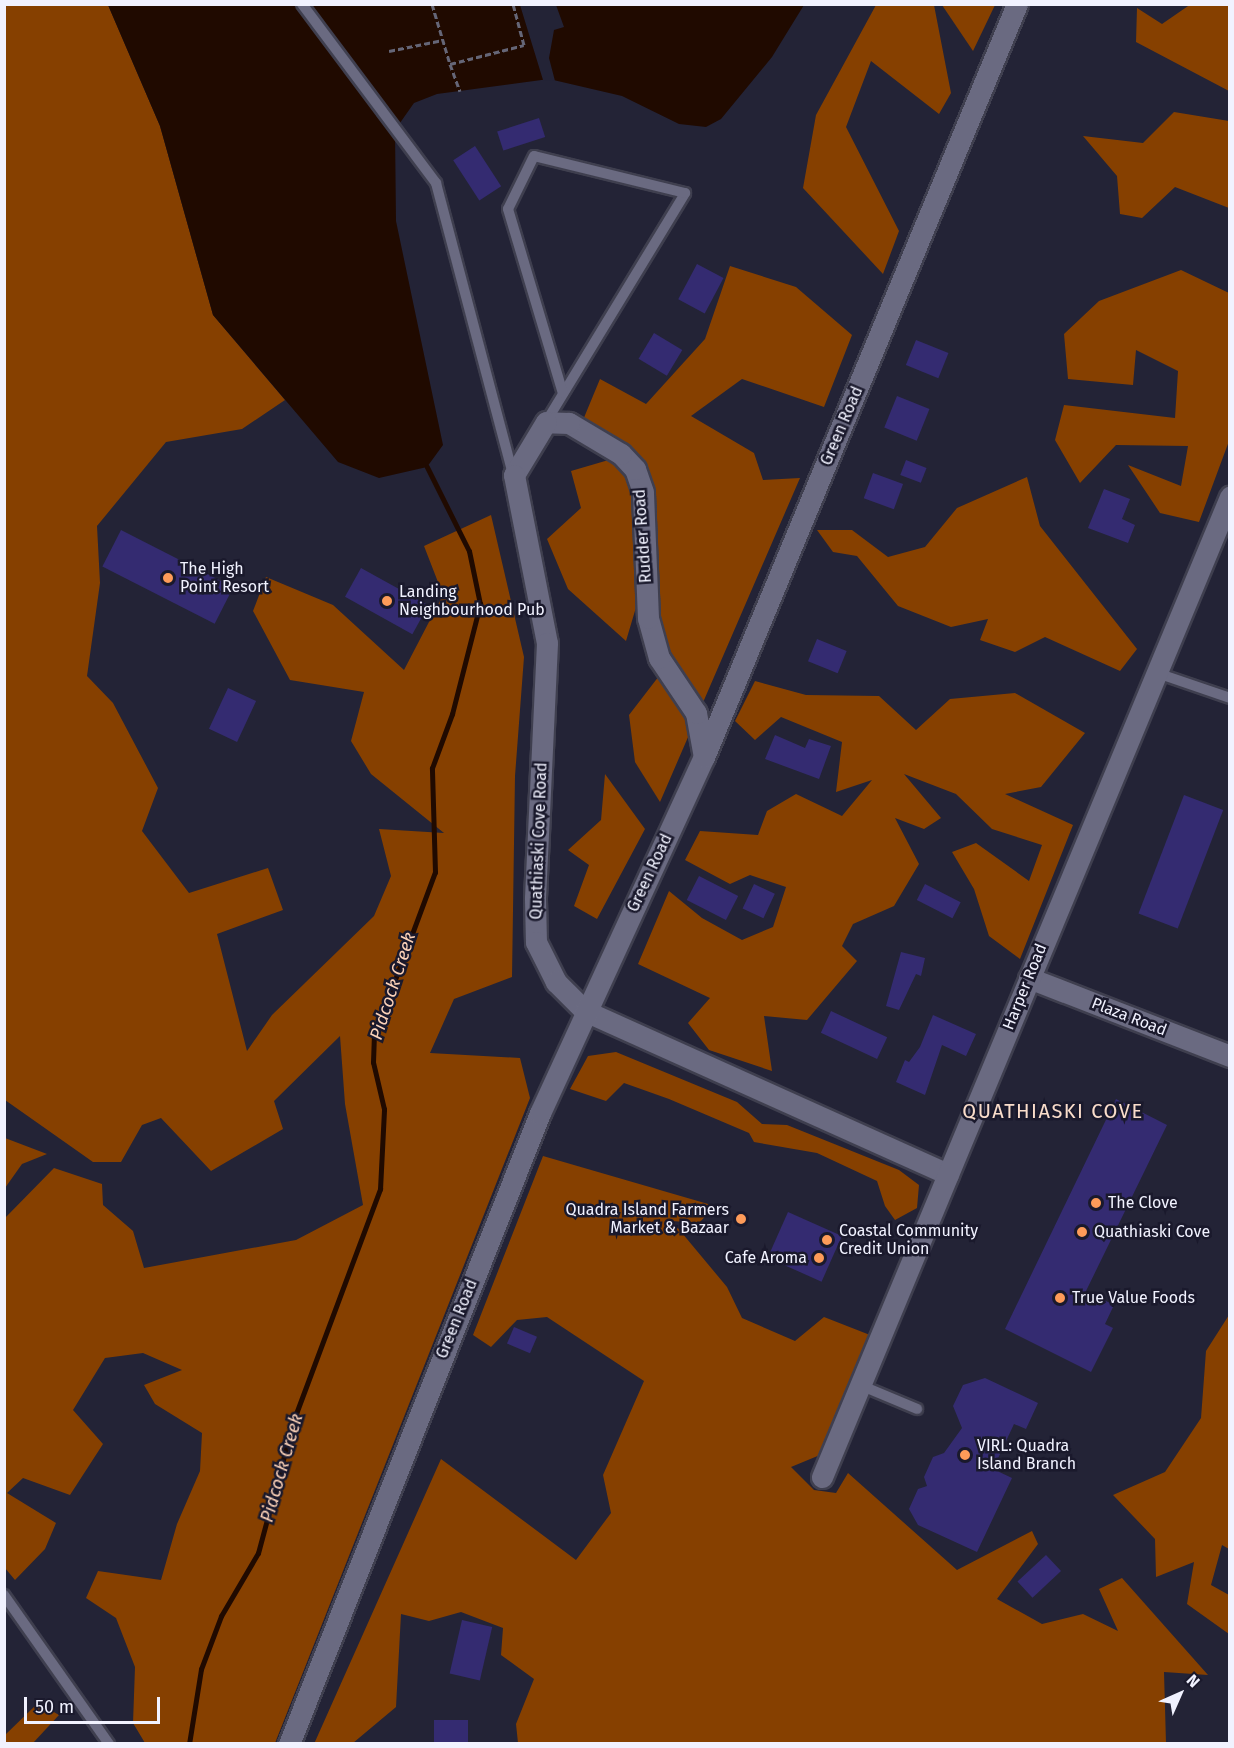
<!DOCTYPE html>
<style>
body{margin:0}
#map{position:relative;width:1234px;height:1748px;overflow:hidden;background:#232336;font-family:"Fira Sans",sans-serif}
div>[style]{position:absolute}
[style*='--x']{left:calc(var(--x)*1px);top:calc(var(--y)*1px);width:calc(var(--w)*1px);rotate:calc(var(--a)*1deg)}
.forest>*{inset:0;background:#864000}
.water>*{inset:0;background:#200a00}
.pier>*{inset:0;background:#232336}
.stream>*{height:5px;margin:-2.5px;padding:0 2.5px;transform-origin:2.5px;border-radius:2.5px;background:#200a00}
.building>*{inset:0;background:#342b71;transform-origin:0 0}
.path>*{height:3px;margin-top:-1.5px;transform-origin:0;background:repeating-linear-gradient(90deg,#656677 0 6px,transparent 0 9px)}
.roads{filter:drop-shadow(2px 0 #3f3f4f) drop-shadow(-2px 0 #3f3f4f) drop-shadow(0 2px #3f3f4f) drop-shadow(0 -2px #3f3f4f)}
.lane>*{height:10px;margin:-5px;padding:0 5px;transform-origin:5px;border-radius:5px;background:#6a6a81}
.street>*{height:21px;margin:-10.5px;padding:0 10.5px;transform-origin:10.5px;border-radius:10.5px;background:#6a6a81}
.dots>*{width:16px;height:16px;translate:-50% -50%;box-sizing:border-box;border:3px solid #1a192c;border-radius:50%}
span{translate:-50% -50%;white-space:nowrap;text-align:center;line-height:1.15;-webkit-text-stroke:5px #1a192c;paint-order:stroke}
.street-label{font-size:16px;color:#f1f2ff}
.poi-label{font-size:16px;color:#f1f2ff}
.left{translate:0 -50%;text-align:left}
.right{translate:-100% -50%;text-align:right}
.water-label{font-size:18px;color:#fcd2b8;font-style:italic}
.quarter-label{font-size:20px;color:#faddcb;letter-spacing:1.5px}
.frame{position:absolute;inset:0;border:6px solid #f1f2ff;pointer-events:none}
.north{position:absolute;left:1150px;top:1664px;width:60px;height:60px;-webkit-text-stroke:4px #1a192c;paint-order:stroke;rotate:45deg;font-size:16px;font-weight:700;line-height:24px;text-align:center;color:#f1f2ff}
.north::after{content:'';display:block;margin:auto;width:21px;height:27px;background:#f1f2ff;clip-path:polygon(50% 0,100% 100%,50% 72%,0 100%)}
.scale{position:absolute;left:24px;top:1697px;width:136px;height:27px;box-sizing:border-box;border:3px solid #f1f2ff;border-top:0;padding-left:8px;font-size:18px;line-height:21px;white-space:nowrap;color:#f1f2ff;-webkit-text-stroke:4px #1a192c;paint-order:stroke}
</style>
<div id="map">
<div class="forest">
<div style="clip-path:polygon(1191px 4px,1229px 5px,1229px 91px,1136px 42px,1137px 8px,1162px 24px)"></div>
<div style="clip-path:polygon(5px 5px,108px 5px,160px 126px,213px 315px,285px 400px,242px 429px,166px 442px,97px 526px,100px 583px,87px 676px,113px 703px,158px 788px,142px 831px,189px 893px,268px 868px,283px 910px,217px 934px,247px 1051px,272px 1015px,374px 916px,391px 876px,379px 829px,444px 833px,371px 774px,351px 741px,364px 692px,290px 680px,253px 611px,266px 577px,333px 605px,404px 670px,443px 595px,424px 546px,491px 515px,524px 657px,515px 776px,512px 977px,454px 999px,430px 1053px,520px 1058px,530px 1098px,275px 1743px,145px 1743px,133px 1723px,135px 1667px,116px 1618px,86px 1598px,98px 1571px,161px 1580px,177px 1524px,200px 1471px,202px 1433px,155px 1404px,144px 1385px,182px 1370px,143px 1353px,105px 1358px,73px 1410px,103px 1444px,70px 1495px,23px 1478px,7px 1493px,56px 1523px,45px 1549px,15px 1580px,5px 1568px,5px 1218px,54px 1168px,102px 1184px,103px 1205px,133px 1231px,144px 1268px,296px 1240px,363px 1205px,345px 1104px,340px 1036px,274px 1101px,283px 1129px,211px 1171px,161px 1118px,142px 1125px,121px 1162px,93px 1162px,5px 1100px)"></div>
<div style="clip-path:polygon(876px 5px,934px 5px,951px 93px,939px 114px,871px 61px,846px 127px,899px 231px,883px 274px,803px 188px,816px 115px)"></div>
<div style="clip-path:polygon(942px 5px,995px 5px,973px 51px)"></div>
<div style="clip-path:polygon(1174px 112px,1229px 121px,1229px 208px,1175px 187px,1142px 218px,1120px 214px,1117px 176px,1083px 136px,1143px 143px)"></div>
<div style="clip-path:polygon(730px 266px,796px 287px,852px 335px,824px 407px,742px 379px,691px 416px,754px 453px,763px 480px,800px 478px,660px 802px,635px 762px,629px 715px,669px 663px,637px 604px,626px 641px,568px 589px,547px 539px,581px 508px,571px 471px,612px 459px,583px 420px,600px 379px,646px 404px,705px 339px)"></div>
<div style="clip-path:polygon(1181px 270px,1229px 293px,1229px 441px,1199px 522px,1160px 513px,1128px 465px,1181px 486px,1188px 446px,1116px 445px,1080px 483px,1055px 440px,1064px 405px,1175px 418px,1178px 371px,1136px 350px,1133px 385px,1068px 379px,1064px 334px,1099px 301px)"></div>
<div style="clip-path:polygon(1027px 477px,1040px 526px,1137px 649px,1120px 671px,1045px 637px,1015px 652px,980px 640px,988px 619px,951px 627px,898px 606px,857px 556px,833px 552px,817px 530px,852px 530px,888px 557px,925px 547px,957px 508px)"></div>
<div style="clip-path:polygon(755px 681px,806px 695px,879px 696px,916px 730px,950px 699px,1015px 693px,1085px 733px,1041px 787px,1005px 794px,1073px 825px,1020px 959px,989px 936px,974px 889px,952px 852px,976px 843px,1029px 881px,1042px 845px,992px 829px,956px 794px,904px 774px,941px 818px,924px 829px,895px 818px,919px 864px,894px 906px,853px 924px,842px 946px,857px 961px,807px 1020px,764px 1016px,772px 1071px,709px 1050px,688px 1023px,710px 998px,638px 964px,669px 891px,702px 918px,742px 940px,773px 927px,786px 887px,750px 875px,730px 884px,685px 860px,700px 831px,758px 835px,767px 811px,796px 794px,842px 816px,872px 780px,836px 792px,842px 742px,781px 717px,755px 740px,735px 721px)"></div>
<div style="clip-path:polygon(605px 774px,645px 829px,597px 919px,574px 906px,589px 865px,568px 850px,601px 820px)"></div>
<div style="clip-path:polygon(616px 1052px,737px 1102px,762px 1124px,787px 1125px,899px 1170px,919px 1185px,917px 1208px,895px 1220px,885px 1206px,877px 1181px,817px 1153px,754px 1142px,749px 1133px,669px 1099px,624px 1083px,606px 1101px,570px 1089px,588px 1056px)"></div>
<div style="clip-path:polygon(5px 1138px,47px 1154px,22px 1164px,5px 1188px)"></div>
<div style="clip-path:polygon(543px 1156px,715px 1206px,699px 1223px,672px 1221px,727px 1287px,742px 1318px,795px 1341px,824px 1317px,870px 1335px,820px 1455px,791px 1467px,814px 1490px,836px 1493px,848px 1473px,957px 1570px,1032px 1531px,1038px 1544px,997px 1599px,1042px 1624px,1083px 1614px,1118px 1631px,1099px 1589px,1122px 1578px,1208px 1675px,1164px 1672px,1166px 1743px,518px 1743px,516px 1724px,534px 1679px,501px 1655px,503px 1628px,461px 1612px,429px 1621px,401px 1614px,396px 1707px,353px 1743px,314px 1744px,441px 1459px,576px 1560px,611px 1513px,603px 1475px,644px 1381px,547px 1317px,517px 1320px,491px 1347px,473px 1335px)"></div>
<div style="clip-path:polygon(1229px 1315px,1229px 1549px,1222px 1545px,1211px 1585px,1229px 1595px,1229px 1634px,1187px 1604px,1194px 1562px,1156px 1577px,1155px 1539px,1113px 1495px,1165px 1472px,1201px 1418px,1206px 1351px)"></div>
<div style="clip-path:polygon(38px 1703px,59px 1715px,33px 1743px,5px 1743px,5px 1735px)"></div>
</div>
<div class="water">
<div style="clip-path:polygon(108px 5px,804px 5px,772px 57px,721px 119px,706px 127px,679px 124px,622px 96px,549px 79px,437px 94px,414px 103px,395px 130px,396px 221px,443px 445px,427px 467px,379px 478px,338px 462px,213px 315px,160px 126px)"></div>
</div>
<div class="pier">
<div style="clip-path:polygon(520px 5px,556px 5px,564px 27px,554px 30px,549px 58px,555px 81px,543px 80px)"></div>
</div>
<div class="stream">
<div style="--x:189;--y:1744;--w:76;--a:-80.9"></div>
<div style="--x:201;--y:1669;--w:57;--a:-69.3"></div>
<div style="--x:221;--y:1616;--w:73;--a:-59.6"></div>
<div style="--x:258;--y:1553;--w:139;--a:-75"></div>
<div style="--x:294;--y:1419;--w:246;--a:-69.5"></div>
<div style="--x:380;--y:1189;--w:80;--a:-87.1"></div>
<div style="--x:384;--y:1109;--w:48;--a:-103.2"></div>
<div style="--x:373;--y:1062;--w:26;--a:-88"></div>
<div style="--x:374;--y:1036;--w:175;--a:-69.6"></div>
<div style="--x:435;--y:872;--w:104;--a:-91.7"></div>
<div style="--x:432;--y:768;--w:58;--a:-69.7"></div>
<div style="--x:452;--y:714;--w:114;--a:-75.7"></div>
<div style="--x:480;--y:604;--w:54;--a:-101.7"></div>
<div style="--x:469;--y:551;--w:94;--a:-116.6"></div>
</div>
<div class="building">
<div style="left:539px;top:118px;width:20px;height:44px;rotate:72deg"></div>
<div style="left:475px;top:146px;width:48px;height:26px;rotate:57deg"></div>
<div style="left:697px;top:264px;width:30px;height:40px;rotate:28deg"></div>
<div style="left:654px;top:333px;width:33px;height:30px;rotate:31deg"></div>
<div style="left:916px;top:340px;width:35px;height:27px;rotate:22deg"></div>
<div style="left:897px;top:396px;width:35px;height:34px;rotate:22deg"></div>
<div style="left:906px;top:460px;width:22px;height:16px;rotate:21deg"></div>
<div style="left:873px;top:473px;width:32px;height:27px;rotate:20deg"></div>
<div style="clip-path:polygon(1104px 489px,1130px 499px,1122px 519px,1135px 525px,1128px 543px,1088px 528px)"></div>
<div style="left:121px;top:530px;width:126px;height:41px;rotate:27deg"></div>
<div style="left:361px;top:568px;width:77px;height:33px;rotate:29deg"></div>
<div style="left:817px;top:639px;width:32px;height:24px;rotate:22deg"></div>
<div style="left:228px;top:688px;width:31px;height:45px;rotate:25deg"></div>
<div style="clip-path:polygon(775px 735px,805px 748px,809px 739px,831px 746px,819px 779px,765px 759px)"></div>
<div style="left:1184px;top:795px;width:42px;height:127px;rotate:21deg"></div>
<div style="left:699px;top:876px;width:44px;height:27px;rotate:27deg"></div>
<div style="left:754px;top:884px;width:23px;height:27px;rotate:25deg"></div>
<div style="left:925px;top:884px;width:40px;height:18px;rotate:27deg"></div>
<div style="clip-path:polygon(901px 952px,925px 958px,921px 976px,916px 974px,899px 1010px,886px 1006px)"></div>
<div style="left:831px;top:1011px;width:62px;height:24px;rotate:25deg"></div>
<div style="clip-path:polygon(933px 1015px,976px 1034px,966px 1056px,942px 1045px,925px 1095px,896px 1082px,905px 1060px,909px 1062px,920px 1047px)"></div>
<div style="clip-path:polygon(1116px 1099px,1167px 1125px,1086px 1291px,1114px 1305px,1105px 1324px,1113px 1328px,1091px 1372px,1005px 1329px)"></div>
<div style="left:788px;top:1212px;width:59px;height:50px;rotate:24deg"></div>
<div style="left:514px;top:1327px;width:25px;height:18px;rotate:23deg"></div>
<div style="clip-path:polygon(985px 1378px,1038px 1403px,1026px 1429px,1014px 1424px,993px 1469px,1012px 1478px,977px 1552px,918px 1525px,909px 1509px,918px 1489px,927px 1486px,924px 1477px,933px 1457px,944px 1453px,962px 1428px,953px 1406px,963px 1385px)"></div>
<div style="left:1046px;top:1555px;width:22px;height:39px;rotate:47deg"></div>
<div style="left:462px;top:1620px;width:31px;height:55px;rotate:13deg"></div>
<div style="left:434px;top:1720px;width:34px;height:23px"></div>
</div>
<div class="path">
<div style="--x:432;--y:4;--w:63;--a:73.3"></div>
<div style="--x:450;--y:64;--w:76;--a:-14.4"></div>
<div style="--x:524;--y:45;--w:42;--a:-105"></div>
<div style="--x:520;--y:4;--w:1;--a:90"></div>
<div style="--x:389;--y:51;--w:55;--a:-11.5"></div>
<div style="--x:450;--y:64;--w:29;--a:70"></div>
</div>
<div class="roads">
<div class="lane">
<div style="--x:302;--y:4;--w:224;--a:53.2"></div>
<div style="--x:436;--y:183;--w:302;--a:75.2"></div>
<div style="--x:546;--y:422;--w:268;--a:-58.7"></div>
<div style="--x:685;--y:193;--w:155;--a:-166.2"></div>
<div style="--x:534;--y:156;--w:59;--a:116.1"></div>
<div style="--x:508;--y:209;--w:192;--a:73.4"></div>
<div style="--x:1157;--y:673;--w:77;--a:18.9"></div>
<div style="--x:860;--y:1385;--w:62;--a:22.8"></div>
<div style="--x:4;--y:1595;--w:182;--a:54.8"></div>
</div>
<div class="street">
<div style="--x:704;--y:757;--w:45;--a:-100.3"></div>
<div style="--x:696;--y:713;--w:66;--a:-123.9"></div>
<div style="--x:659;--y:658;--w:41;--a:-105.4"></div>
<div style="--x:648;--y:618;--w:126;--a:-92.3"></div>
<div style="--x:643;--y:492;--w:24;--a:-109"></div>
<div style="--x:635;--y:469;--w:21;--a:-133"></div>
<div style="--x:621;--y:454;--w:61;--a:-149.2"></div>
<div style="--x:569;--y:423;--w:23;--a:-178"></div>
<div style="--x:546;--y:422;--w:62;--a:121.1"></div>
<div style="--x:514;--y:475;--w:171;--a:78.9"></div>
<div style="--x:547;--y:643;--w:256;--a:92.7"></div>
<div style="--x:535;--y:899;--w:43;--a:88.7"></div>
<div style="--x:536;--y:942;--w:45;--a:63.4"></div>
<div style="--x:556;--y:982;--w:41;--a:45"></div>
<div style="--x:585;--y:1011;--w:398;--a:24.2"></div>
<div style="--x:1029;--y:978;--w:216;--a:21.2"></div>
<div style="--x:822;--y:1477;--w:1062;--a:-67.4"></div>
<div style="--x:289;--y:1744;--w:679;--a:-68.31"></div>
<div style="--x:540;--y:1113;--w:392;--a:-65.3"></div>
<div style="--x:704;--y:757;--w:815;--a:-67.43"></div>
</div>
</div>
<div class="dots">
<div style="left:168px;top:578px;background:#fe9b59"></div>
<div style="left:387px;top:601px;background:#fe9b59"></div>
<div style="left:1096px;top:1203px;background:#fe9b59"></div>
<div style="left:741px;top:1219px;background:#fe9b59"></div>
<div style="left:1082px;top:1232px;background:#fe9b59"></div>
<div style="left:827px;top:1240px;background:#fe9b59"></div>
<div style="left:819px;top:1258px;background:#fe9b59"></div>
<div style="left:1060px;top:1298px;background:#fe9b59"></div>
<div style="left:965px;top:1455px;background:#fe9b59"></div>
</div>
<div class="street-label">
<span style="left:842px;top:426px;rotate:-67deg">Green Road</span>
<span style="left:643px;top:536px;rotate:-94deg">Rudder Road</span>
<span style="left:539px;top:841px;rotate:-88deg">Quathiaski Cove Road</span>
<span style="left:650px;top:873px;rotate:-65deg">Green Road</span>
<span style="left:1025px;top:987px;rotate:-68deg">Harper Road</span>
<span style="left:1129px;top:1017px;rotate:21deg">Plaza Road</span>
<span style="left:457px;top:1319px;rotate:-68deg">Green Road</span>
</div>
<div class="poi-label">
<span class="left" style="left:180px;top:578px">The High<br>Point Resort</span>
<span class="left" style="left:399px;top:601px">Landing<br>Neighbourhood Pub</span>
<span class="left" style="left:1108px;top:1203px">The Clove</span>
<span class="right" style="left:729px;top:1219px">Quadra Island Farmers<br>Market &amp; Bazaar</span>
<span class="left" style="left:839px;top:1240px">Coastal Community<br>Credit Union</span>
<span class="left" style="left:1094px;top:1232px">Quathiaski Cove</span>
<span class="right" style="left:807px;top:1258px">Cafe Aroma</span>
<span class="left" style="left:1072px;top:1298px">True Value Foods</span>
<span class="left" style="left:977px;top:1455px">VIRL: Quadra<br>Island Branch</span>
</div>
<div class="water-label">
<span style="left:393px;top:986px;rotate:-72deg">Pidcock Creek</span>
<span style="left:282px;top:1468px;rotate:-74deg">Pidcock Creek</span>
</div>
<div class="quarter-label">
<span style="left:1053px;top:1111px">QUATHIASKI COVE</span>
</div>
<div class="frame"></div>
<div class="north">N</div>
<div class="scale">50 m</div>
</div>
